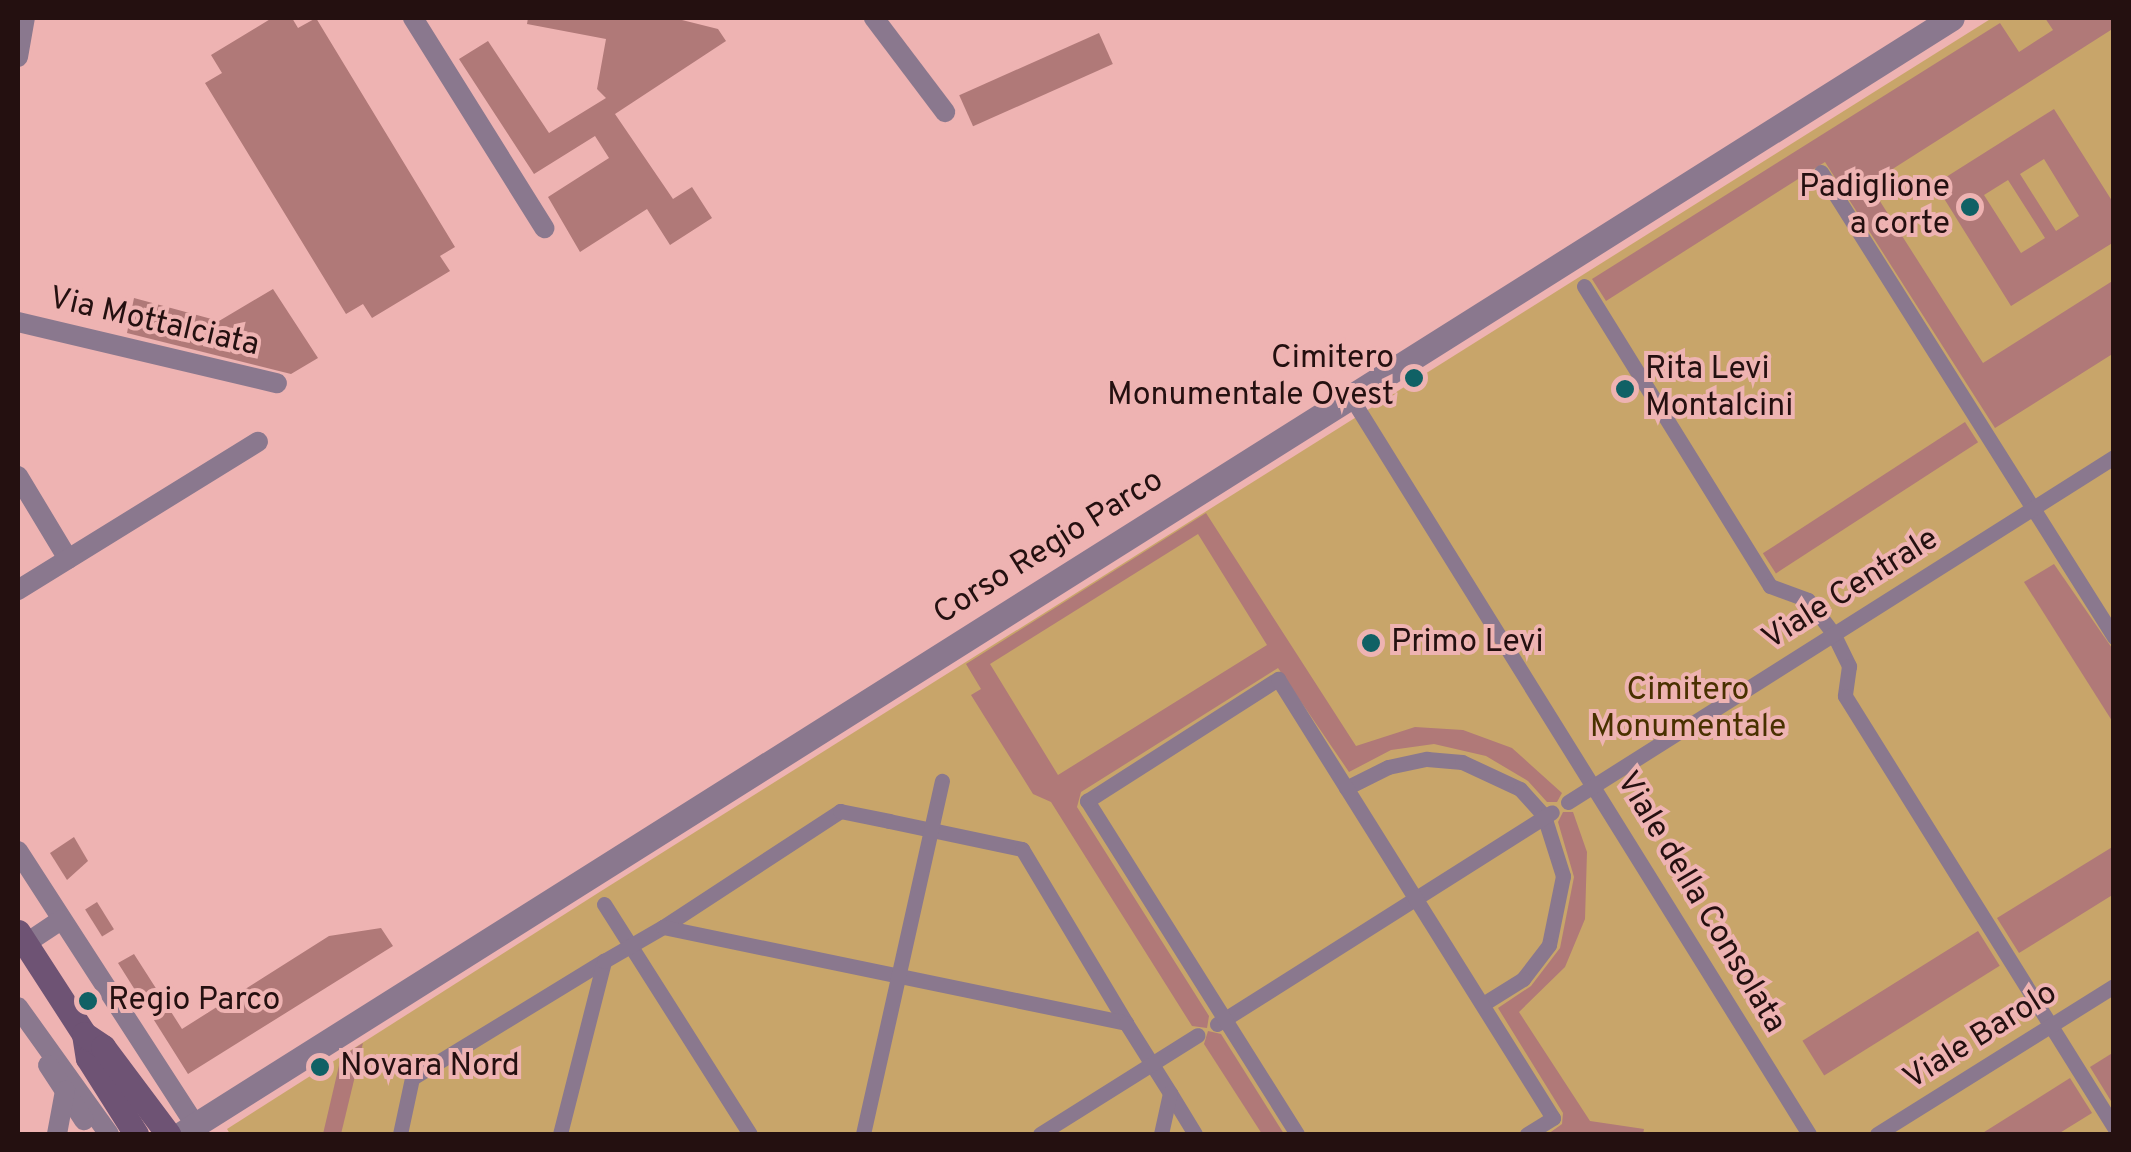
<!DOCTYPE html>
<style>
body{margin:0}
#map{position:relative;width:2131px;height:1152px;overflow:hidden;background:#eeb3b2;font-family:Overpass,sans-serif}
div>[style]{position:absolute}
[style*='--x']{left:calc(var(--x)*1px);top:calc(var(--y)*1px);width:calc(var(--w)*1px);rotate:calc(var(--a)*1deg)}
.green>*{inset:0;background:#c8a56a}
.building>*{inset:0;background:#b07978;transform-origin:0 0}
.pedestrian>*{height:15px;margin:-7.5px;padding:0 7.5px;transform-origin:7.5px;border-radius:7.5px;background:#8a788e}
.minor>*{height:20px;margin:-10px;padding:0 10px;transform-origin:10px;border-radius:10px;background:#8a788e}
.tertiary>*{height:25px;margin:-12.5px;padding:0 12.5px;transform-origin:12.5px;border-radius:12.5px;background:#8a788e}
.secondary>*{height:25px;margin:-12.5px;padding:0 12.5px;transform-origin:12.5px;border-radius:12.5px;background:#6e5374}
.dots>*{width:28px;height:28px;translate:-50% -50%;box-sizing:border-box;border:5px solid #eeb3b2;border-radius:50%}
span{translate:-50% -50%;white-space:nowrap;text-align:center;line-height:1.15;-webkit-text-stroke:8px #eeb3b2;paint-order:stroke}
.poi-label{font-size:32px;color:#241010}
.right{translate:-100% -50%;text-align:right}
.left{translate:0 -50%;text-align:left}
.street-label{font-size:32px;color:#241010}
.park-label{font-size:32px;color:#493100}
.frame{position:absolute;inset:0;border:20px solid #241010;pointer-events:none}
</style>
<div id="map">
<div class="green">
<div style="clip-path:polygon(1992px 18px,2113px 18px,2113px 1134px,230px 1134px,227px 1129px,598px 893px)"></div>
</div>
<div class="building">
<div style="clip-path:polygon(272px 18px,292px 18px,298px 28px,316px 18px,455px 247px,440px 256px,450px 271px,372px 318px,363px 304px,346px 314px,205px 83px,222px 73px,211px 55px)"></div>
<div style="clip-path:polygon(528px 18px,674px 18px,718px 29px,726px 41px,615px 114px,673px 199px,692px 187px,712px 218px,670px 245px,647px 209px,580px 252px,548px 197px,609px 158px,595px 136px,534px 174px,459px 59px,488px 41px,549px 133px,606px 98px,597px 89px,606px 39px,527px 24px)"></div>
<div style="clip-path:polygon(2045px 18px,2114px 18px,2114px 28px,1869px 184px,1983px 363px,2114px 280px,2114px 353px,1995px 428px,1825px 162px,1606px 301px,1592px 279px,2000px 23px,2019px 52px,2053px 30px)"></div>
<div style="left:1099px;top:33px;width:34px;height:153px;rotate:66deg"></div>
<div style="clip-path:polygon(evenodd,2054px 109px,2114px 204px,2114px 242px,2011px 306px,1935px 184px,2054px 109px,2044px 159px,2079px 216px,2056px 231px,2020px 174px,2044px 159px,2054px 109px,2008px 180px,2045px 238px,2021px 253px,1984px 195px,2008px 180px)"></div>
<div style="clip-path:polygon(273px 289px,318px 358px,291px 374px,127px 333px,134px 298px,219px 321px)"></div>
<div style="left:1965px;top:422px;width:24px;height:241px;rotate:57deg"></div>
<div style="clip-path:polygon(evenodd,1206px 513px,1356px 746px,1415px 727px,1463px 730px,1512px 748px,1562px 793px,1557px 802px,1547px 802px,1528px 781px,1486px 756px,1434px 744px,1391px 750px,1349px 772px,1278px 668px,1081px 792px,1077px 807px,1209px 1016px,1207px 1028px,1192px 1026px,1051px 802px,1033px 794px,971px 695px,981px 689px,966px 664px,1206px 513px,1198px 534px,1267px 645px,1058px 775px,990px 664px,1198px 534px)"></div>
<div style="clip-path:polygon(2054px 564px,2114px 651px,2114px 724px,2024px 582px)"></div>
<div style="clip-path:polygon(1563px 812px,1573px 812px,1587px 852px,1585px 919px,1565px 967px,1519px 1012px,1590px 1121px,1644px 1129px,1643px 1134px,1548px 1134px,1562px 1124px,1563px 1113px,1498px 1008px,1531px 986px,1560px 948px,1574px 877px,1558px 822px)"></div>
<div style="clip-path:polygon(74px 837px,88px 861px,67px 880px,50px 853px)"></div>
<div style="clip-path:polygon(2114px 846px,2114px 894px,2019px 953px,1997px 918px)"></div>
<div style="left:97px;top:902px;width:32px;height:14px;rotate:58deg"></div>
<div style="clip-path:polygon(381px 928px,393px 946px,188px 1074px,118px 963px,134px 954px,182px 1029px,329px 936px)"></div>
<div style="left:1978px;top:931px;width:41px;height:207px;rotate:58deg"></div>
<div style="clip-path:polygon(1208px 1031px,1221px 1034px,1284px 1134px,1262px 1134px,1204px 1044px)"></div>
<div style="clip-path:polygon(363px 1043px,341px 1134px,323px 1134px,341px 1057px)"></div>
<div style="clip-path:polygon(2114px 1052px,2114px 1099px,2111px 1101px,2090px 1067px)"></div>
<div style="clip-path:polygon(2070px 1078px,2092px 1113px,2058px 1134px,1981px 1134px)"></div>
</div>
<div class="pedestrian">
<div style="--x:1821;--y:172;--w:550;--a:57.78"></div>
<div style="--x:1584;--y:286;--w:353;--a:58.2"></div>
<div style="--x:1770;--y:586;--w:40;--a:20.2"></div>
<div style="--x:1808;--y:600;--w:41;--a:52.9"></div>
<div style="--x:1833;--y:633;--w:37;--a:64"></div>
<div style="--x:1849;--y:666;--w:30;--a:98"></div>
<div style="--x:1845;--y:696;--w:508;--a:58.03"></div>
<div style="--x:1350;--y:396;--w:869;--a:58.12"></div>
<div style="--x:1346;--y:788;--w:47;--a:-26.6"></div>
<div style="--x:1388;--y:767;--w:40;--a:-12"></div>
<div style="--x:1427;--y:759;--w:35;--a:5"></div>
<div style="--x:1462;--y:762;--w:64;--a:25"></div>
<div style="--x:1520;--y:789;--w:36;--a:48"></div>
<div style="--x:1544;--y:816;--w:63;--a:72.4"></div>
<div style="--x:1563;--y:876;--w:70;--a:101.5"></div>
<div style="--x:1549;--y:945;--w:43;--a:127.4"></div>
<div style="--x:1523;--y:979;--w:47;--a:148"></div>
<div style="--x:1568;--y:802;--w:646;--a:-32.29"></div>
<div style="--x:604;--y:904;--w:272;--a:57.6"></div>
<div style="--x:663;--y:927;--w:212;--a:-33.2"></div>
<div style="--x:840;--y:811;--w:50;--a:11.5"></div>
<div style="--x:889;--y:821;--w:136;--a:11.9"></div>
<div style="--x:1022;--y:849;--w:203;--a:59.1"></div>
<div style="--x:1217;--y:1024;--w:396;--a:-32.3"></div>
<div style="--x:1170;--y:1093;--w:48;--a:58.6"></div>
<div style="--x:400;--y:1134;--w:57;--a:-77.9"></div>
<div style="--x:412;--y:1078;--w:225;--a:-31.4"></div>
<div style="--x:560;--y:1134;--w:179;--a:-75.7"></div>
<div style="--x:604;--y:961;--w:68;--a:-30"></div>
<div style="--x:663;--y:927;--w:473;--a:11.7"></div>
<div style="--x:1126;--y:1023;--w:83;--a:57.8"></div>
<div style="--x:1170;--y:1093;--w:42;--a:102.4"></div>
<div style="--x:863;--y:1134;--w:362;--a:-77.4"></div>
<div style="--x:1040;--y:1134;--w:186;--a:-32.1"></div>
<div style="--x:1297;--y:1134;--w:394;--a:-122.2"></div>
<div style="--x:1087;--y:801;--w:227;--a:-32.6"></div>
<div style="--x:1278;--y:679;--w:518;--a:57.94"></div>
<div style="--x:1553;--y:1118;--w:31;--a:148"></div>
<div style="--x:1877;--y:1134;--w:279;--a:-32"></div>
</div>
<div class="minor">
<div style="--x:413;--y:18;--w:248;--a:58"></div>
<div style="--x:874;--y:18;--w:118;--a:52.9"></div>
<div style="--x:18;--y:57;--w:40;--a:-80"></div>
<div style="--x:18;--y:322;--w:266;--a:13.3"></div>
<div style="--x:18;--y:476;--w:97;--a:58.9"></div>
<div style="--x:18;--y:590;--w:282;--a:-31.7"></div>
<div style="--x:18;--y:851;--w:326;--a:57.1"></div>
<div style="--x:25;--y:944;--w:43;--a:-33.7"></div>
<div style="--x:18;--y:1007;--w:156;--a:54.4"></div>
<div style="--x:48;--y:1065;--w:66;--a:56.8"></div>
<div style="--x:57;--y:1134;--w:44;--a:-79.5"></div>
</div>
<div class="tertiary">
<div style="--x:181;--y:1134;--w:2093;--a:-32.22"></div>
</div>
<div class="secondary">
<div style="--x:18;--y:932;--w:121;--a:57.1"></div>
<div style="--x:84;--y:1034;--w:24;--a:81"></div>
<div style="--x:88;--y:1058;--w:90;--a:57.7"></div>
<div style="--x:84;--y:1034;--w:23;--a:34"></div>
<div style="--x:103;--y:1047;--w:109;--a:53.2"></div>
</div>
<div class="dots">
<div style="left:1970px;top:207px;background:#106165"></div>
<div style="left:1414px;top:378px;background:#106165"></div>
<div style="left:1625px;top:389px;background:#106165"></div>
<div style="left:1371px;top:643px;background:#106165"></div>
<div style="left:88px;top:1001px;background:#106165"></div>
<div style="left:320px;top:1067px;background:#106165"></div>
</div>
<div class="poi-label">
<span class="right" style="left:1950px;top:207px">Padiglione<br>a corte</span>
<span class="right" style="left:1394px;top:378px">Cimitero<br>Monumentale Ovest</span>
<span class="left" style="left:1645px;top:389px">Rita Levi<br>Montalcini</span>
<span class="left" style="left:1391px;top:643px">Primo Levi</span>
<span class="left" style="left:108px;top:1001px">Regio Parco</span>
<span class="left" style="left:340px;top:1067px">Novara Nord</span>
</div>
<div class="street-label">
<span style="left:154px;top:323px;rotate:13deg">Via Mottalciata</span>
<span style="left:1049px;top:548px;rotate:-32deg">Corso Regio Parco</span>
<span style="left:1851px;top:590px;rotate:-32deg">Viale Centrale</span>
<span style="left:1700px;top:903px;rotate:59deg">Viale della Consolata</span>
<span style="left:1981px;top:1037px;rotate:-32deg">Viale Barolo</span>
</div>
<div class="park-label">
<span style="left:1688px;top:710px">Cimitero<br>Monumentale</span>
</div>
<div class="frame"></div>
</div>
